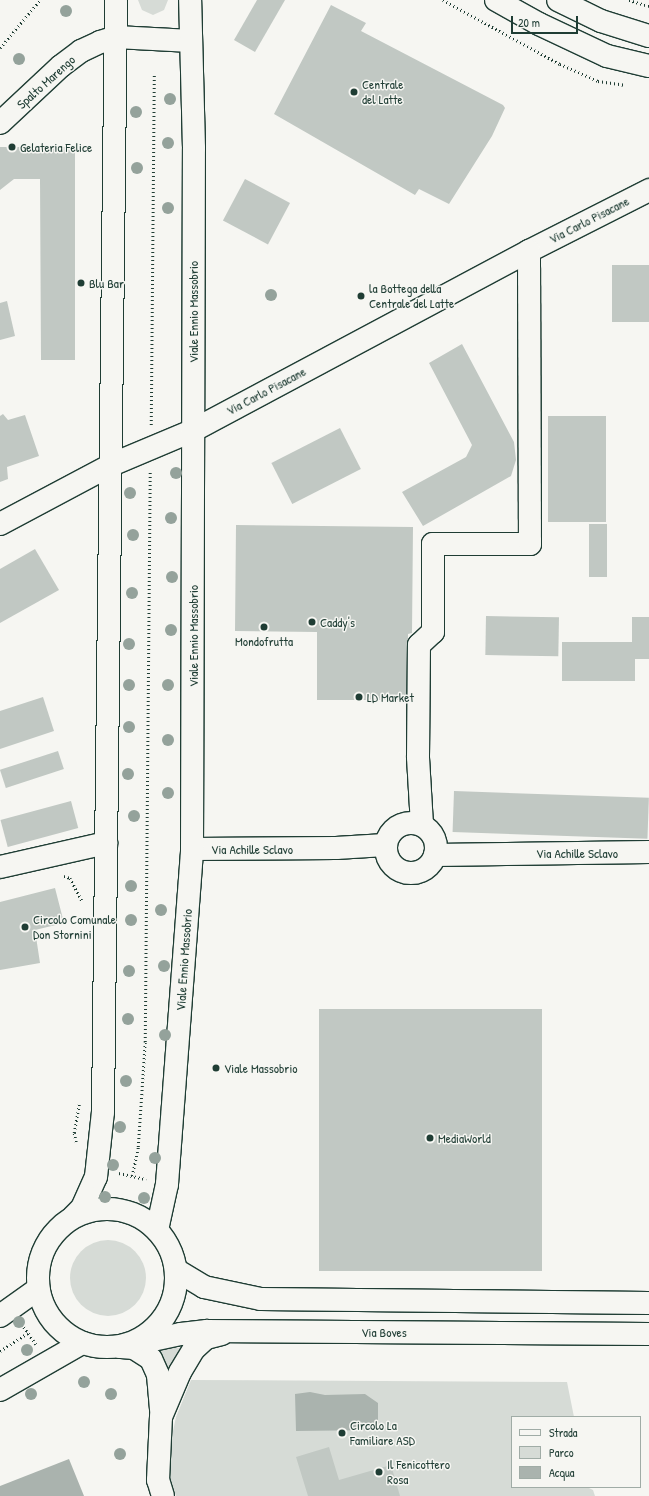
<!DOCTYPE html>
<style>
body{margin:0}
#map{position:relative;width:649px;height:1496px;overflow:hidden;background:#f6f6f2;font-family:"Patrick Hand",sans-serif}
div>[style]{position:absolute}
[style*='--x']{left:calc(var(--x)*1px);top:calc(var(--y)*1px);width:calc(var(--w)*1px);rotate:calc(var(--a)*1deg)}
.green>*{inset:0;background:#d6dbd6}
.round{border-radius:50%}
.water>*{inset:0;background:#aab3ae}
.building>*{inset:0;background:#c1c8c3;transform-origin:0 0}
.path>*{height:2.5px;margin-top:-1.25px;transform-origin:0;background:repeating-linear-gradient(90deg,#1f3d34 0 1px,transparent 0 4px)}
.roads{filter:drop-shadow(1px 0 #1f3d34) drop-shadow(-1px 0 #1f3d34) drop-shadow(0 1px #1f3d34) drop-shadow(0 -1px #1f3d34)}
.minor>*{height:22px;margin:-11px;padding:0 11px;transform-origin:11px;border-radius:11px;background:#f6f6f2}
.minor>.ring{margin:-11px;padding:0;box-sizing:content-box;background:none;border:22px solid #f6f6f2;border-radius:50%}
.major>*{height:22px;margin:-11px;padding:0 11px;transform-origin:11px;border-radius:11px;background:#f6f6f2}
.major>.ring{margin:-11px;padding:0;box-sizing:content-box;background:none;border:22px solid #f6f6f2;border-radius:50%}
.trees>*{width:12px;height:12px;margin:-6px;border-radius:50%;background:#94a29b}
.dots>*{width:11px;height:11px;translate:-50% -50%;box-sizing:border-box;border:2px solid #f6f6f2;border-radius:50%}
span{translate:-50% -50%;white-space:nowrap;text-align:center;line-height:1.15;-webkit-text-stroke:3px #f6f6f2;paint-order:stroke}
.street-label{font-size:13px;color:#1f3d34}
.poi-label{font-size:13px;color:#1f3d34}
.left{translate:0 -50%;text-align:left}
.legend{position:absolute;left:511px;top:1416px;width:130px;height:72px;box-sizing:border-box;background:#f6f6f2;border:1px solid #a0aca6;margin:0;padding:5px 7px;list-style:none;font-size:12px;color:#1f3d34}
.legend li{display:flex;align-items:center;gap:8px;height:20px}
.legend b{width:20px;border:1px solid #a0aca6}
.scale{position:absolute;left:511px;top:16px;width:67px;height:18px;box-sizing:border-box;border:2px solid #1f3d34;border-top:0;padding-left:5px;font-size:12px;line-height:14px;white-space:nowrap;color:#1f3d34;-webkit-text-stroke:3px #f6f6f2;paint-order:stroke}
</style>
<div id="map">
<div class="green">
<div style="clip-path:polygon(138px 0,168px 0,164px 10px,153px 15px,142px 10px)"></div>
<div class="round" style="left:70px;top:1240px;width:76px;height:76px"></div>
<div style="clip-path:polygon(155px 1348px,188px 1348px,169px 1380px)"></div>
<div style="clip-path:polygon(191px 1380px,567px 1382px,574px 1417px,512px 1417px,512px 1487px,587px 1487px,593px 1490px,595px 1496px,176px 1496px,169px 1474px,169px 1450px,176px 1417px)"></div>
</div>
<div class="water">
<div style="clip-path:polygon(310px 1392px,325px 1395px,365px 1394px,378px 1403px,378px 1427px,376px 1430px,296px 1431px,295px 1394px)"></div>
<div style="clip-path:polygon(69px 1459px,84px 1496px,0 1496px,0 1486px)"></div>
</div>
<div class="building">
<div style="clip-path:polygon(257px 0,285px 0,255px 52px,234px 40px)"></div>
<div style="clip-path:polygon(331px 5px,366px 23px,361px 31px,503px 105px,505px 108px,492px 136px,449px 204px,419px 189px,415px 195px,274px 114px)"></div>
<div style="clip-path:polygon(0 147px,75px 147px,75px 360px,41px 360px,40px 179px,14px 179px,0 190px)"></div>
<div style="left:245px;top:179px;width:51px;height:47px;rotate:28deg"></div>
<div style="left:612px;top:265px;width:37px;height:57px"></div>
<div style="clip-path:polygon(7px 301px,15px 336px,0 340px,0 303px)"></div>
<div style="clip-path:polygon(462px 344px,514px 442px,516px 460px,511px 476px,423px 526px,402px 492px,466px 457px,472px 445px,429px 363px)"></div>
<div style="clip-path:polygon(3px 414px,8px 420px,25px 415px,39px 456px,7px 467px,8px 479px,0 482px,0 416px)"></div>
<div style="left:548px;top:416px;width:58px;height:106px"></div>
<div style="left:340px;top:428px;width:46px;height:77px;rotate:63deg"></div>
<div style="left:589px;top:524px;width:18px;height:53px"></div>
<div style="clip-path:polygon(236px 525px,413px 527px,412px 633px,408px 634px,407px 700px,317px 700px,317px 632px,235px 631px)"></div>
<div style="clip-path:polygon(35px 549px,59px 590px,0 623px,0 569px)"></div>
<div style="left:486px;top:616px;width:73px;height:39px;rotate:1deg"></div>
<div style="clip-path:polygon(632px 617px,649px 617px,649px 659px,635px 659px,635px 681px,562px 681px,562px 642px,632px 642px)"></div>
<div style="clip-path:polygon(43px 697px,54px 731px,0 749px,0 711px)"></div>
<div style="left:58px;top:751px;width:19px;height:61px;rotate:72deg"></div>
<div style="left:454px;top:791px;width:195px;height:41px;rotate:2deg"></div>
<div style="left:71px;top:801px;width:28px;height:73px;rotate:75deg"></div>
<div style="clip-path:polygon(55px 888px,64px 923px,35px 930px,40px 963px,0 970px,0 902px)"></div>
<div style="left:319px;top:1009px;width:223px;height:262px"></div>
<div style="clip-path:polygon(329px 1447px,339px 1480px,391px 1465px,400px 1496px,308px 1496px,296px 1457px)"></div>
</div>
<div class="path">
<div style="--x:443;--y:0;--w:133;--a:28.7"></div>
<div style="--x:560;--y:64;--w:42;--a:24.1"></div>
<div style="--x:598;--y:81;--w:27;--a:8"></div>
<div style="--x:629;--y:0;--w:21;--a:17"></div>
<div style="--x:0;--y:48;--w:62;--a:-50.2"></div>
<div style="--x:151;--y:425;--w:351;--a:-89.5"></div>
<div style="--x:64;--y:876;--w:6;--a:18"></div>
<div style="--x:70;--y:878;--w:27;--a:62"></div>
<div style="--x:76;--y:1142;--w:9;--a:-103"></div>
<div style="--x:74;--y:1133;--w:29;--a:-80"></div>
<div style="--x:119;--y:1173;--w:28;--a:13"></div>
<div style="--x:132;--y:1176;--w:30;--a:-78"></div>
<div style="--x:138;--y:1147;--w:105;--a:-86.2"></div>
<div style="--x:145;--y:1042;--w:570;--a:-89.5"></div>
<div style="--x:24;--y:1327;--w:21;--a:55"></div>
<div style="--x:0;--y:1351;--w:33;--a:-33"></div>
</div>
<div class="roads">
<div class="minor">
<div style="--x:496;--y:0;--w:49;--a:29.2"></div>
<div style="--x:539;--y:24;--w:75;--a:25.2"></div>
<div style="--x:607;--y:56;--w:43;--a:13.4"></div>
<div style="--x:558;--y:0;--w:48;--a:26"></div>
<div style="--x:601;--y:21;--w:50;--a:17.4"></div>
<div style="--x:0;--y:123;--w:83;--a:-43.1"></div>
<div style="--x:61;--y:66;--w:25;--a:-37"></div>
<div style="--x:81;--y:51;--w:21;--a:-25"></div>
<div style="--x:100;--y:42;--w:17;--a:-17"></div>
<div style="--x:116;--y:37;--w:75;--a:3.1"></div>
<div style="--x:0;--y:524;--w:126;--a:-28"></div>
<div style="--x:111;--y:465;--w:88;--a:-22.8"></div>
<div style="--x:192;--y:431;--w:382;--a:-28.1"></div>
<div style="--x:529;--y:251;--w:135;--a:-26.9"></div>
<div class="ring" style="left:386px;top:823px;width:28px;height:28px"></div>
<div style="--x:422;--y:825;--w:68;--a:-93.4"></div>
<div style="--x:418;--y:757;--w:112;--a:-89.5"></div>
<div style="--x:419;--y:645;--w:19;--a:-43"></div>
<div style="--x:433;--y:632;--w:88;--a:-90"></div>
<div style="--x:433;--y:544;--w:97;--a:0"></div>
<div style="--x:530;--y:544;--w:293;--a:-90.2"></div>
<div style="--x:192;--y:849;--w:144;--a:-0.4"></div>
<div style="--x:336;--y:848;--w:49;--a:-3.5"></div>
<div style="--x:435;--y:855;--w:214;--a:-0.8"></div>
<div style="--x:0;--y:867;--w:109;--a:-12.8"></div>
<div style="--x:176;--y:1270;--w:33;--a:31"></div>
<div style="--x:204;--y:1287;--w:58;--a:11.9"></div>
<div style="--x:261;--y:1299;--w:388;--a:0.6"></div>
<div style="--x:120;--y:1347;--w:62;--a:-12"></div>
<div style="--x:181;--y:1334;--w:26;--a:-7"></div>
<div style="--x:207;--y:1331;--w:442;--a:0.4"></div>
<div style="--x:121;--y:1347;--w:13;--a:4"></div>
<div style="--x:134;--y:1348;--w:20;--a:33"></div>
<div style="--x:151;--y:1359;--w:17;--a:66"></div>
<div style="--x:158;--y:1375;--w:38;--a:85"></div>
<div style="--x:163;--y:1496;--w:17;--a:-107"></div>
<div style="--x:158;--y:1480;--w:63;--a:-87.3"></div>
<div style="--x:161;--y:1417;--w:49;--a:-67.1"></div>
<div style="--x:180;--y:1372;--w:27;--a:-59"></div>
<div style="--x:194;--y:1349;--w:16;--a:-43"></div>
<div style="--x:206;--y:1338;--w:16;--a:-14"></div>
</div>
<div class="major">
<div class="ring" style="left:38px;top:1209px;width:116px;height:116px"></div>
<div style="--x:73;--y:1217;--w:13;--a:-45"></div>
<div style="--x:82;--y:1208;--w:34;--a:-66"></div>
<div style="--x:96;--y:1177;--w:65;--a:-83.9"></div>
<div style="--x:103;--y:1112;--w:1112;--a:-89.33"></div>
<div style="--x:157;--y:1230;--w:47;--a:-77.7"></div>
<div style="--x:167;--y:1184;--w:336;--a:-85.7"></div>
<div style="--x:192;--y:849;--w:701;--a:-89.84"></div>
<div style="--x:194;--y:148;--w:148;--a:-91.5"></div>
<div style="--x:0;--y:1316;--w:47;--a:-35.4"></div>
<div style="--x:0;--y:1390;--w:95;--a:-29.8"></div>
</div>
</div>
<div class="trees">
<div style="left:66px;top:11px"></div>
<div style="left:19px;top:59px"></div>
<div style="left:170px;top:99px"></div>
<div style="left:136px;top:112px"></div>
<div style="left:168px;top:143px"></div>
<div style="left:137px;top:168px"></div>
<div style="left:168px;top:208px"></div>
<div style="left:271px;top:295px"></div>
<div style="left:176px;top:473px"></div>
<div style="left:130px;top:493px"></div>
<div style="left:171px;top:518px"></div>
<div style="left:133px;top:535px"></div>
<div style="left:172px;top:577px"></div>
<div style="left:132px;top:593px"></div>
<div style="left:171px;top:630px"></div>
<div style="left:129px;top:644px"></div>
<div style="left:129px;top:685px"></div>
<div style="left:168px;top:685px"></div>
<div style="left:129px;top:727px"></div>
<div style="left:168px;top:740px"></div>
<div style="left:128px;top:774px"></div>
<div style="left:168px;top:793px"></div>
<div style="left:134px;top:816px"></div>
<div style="left:131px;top:886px"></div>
<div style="left:161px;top:910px"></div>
<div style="left:131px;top:920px"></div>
<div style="left:164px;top:966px"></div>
<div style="left:129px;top:971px"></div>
<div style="left:128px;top:1019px"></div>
<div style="left:165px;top:1035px"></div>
<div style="left:126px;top:1081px"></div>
<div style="left:120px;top:1127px"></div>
<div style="left:155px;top:1158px"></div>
<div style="left:113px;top:1165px"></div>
<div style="left:105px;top:1197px"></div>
<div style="left:144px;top:1198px"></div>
<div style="left:19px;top:1322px"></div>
<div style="left:27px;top:1350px"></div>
<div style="left:84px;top:1382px"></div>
<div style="left:31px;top:1394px"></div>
<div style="left:111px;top:1394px"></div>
<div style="left:120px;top:1454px"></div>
</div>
<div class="dots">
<div style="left:354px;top:92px;background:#1f3d34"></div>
<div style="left:12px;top:147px;background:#1f3d34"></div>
<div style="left:81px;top:283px;background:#1f3d34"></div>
<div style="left:361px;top:296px;background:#1f3d34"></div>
<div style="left:312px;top:622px;background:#1f3d34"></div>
<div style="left:264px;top:627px;background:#1f3d34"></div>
<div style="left:359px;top:697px;background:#1f3d34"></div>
<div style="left:25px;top:927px;background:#1f3d34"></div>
<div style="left:216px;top:1068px;background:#1f3d34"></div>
<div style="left:430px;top:1138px;background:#1f3d34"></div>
<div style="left:342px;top:1433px;background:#1f3d34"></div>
<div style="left:379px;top:1472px;background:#1f3d34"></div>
</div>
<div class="street-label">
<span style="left:46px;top:82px;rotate:-42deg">Spalto Marengo</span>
<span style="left:589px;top:220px;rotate:-27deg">Via Carlo Pisacane</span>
<span style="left:193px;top:312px;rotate:-90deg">Viale Ennio Massobrio</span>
<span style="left:266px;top:391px;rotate:-28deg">Via Carlo Pisacane</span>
<span style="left:193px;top:636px;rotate:-90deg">Viale Ennio Massobrio</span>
<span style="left:252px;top:849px">Via Achille Sclavo</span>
<span style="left:577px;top:853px">Via Achille Sclavo</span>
<span style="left:184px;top:960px;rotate:-86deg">Viale Ennio Massobrio</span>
<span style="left:384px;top:1332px">Via Boves</span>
</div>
<div class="poi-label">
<span class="left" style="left:362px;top:92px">Centrale<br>del Latte</span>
<span class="left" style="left:20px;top:147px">Gelateria Felice</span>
<span class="left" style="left:89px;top:283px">Blu Bar</span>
<span class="left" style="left:369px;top:296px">la Bottega della<br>Centrale del Latte</span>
<span class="left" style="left:320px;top:622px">Caddy's</span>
<span style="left:264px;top:641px">Mondofrutta</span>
<span class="left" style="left:367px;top:697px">LD Market</span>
<span class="left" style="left:33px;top:927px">Circolo Comunale<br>Don Stornini</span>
<span class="left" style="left:224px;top:1068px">Viale Massobrio</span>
<span class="left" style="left:438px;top:1138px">MediaWorld</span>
<span class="left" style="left:350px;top:1433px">Circolo La<br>Familiare ASD</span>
<span class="left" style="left:387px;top:1472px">Il Fenicottero<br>Rosa</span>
</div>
<ul class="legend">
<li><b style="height:5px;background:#f6f6f2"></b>Strada</li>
<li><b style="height:11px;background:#d6dbd6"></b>Parco</li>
<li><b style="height:11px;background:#aab3ae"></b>Acqua</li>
</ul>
<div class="scale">20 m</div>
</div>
